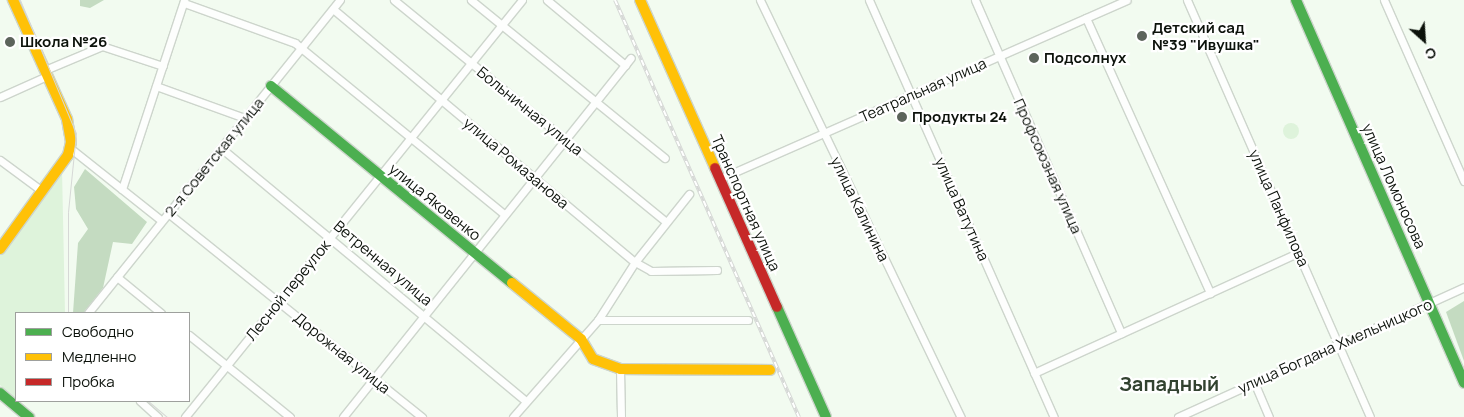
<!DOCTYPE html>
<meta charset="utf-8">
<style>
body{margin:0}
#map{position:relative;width:1464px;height:417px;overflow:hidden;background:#f2fbf0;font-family:Manrope,sans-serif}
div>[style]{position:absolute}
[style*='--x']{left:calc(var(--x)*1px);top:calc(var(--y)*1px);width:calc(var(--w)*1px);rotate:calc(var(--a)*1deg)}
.green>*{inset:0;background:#def3db}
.round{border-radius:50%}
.forest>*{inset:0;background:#c4dbc1}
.roads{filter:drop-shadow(1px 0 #cdd5cc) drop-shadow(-1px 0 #cdd5cc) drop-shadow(0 1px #cdd5cc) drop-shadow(0 -1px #cdd5cc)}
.street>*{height:7px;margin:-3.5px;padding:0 3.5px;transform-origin:3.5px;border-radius:3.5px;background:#fdfefd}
.fast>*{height:10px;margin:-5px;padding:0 5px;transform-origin:5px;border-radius:5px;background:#4caf50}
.slow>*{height:10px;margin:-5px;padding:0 5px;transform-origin:5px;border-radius:5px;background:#ffc107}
.jam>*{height:10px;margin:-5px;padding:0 5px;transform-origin:5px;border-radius:5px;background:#c62828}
.tram>*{height:1px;margin:-0.5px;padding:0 0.5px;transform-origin:0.5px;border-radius:0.5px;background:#d6d8d6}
.rail>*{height:4px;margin-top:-2px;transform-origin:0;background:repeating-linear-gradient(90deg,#fff 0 5.5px,#d6d8d6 0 11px);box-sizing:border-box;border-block:1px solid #d6d8d6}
.dots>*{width:14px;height:14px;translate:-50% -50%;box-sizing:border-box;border:2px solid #fff;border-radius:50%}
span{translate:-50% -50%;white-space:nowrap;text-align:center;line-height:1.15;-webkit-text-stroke:4.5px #fff;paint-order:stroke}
.poi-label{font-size:15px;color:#0c120b;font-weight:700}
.left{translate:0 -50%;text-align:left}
.street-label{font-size:15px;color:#0c120b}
.district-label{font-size:20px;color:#324230;font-weight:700}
.legend{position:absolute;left:15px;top:312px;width:175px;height:90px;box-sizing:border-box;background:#fff;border:1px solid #9ea09d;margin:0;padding:6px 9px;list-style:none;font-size:15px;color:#0c120b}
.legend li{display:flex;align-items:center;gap:10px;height:25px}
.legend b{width:25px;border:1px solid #9ea09d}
.north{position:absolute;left:1399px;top:15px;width:50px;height:50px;-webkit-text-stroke:4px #fff;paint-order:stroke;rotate:154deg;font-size:14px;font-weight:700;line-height:20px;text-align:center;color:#0c120b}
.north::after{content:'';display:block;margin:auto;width:18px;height:22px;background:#0c120b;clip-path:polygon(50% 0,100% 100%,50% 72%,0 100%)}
</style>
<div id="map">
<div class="green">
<div class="round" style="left:1283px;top:123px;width:16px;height:16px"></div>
<div style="clip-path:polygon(62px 169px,65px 313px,16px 313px,16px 399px,0 385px,0 253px)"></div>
</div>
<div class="forest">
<div style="clip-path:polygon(80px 0,104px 0,90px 8px,80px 6px)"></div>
<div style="clip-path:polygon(85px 169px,147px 222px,132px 244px,113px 242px,103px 288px,83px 313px,73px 313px,78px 243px,88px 229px,76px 209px,74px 187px)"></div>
<div style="clip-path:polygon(1464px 301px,1464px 361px,1446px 312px)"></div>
</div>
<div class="roads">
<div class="street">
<div style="--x:394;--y:0;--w:351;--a:39.2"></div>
<div style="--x:471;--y:0;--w:250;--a:39.2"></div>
<div style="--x:547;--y:0;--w:102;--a:39.8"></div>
<div style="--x:760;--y:0;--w:463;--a:64.3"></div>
<div style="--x:869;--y:0;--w:456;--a:66.1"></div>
<div style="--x:975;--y:0;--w:364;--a:66.3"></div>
<div style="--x:1187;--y:0;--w:455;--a:66.3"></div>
<div style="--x:1384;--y:0;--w:198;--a:66.2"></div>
<div style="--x:184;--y:3;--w:118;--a:19.8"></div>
<div style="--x:295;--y:43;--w:271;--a:39.3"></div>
<div style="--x:333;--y:9;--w:394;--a:40"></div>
<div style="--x:635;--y:262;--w:18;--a:29"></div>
<div style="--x:651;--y:271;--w:66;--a:-0.9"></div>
<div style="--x:1086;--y:18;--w:302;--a:65.7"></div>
<div style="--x:45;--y:70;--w:62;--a:-22.8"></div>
<div style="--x:102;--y:46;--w:64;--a:18.2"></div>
<div style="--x:156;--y:86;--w:95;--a:19.8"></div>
<div style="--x:0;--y:97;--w:51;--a:-24.1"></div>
<div style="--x:70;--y:148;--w:117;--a:38.4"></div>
<div style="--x:221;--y:148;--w:396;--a:39.7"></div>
<div style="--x:0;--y:160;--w:52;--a:36.4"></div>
<div style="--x:719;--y:179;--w:445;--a:-23.7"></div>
<div style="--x:122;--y:189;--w:199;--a:-71.8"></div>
<div style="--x:168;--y:213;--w:326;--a:38.8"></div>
<div style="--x:117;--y:277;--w:57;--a:39.3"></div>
<div style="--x:88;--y:313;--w:402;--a:-51.2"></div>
<div style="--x:598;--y:320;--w:150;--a:0"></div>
<div style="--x:189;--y:335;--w:130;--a:39.1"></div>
<div style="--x:620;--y:369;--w:48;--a:88.8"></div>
<div style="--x:1034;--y:373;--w:291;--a:-24.5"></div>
<div style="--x:1254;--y:382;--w:38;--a:67"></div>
<div style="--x:140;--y:401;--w:24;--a:42"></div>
<div style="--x:185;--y:417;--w:536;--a:-51.06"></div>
<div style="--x:343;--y:417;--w:460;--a:-51.3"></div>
<div style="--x:513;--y:417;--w:129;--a:-48.8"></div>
<div style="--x:598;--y:320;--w:69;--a:-57.5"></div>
<div style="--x:635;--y:262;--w:87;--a:-51.5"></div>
<div style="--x:1178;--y:417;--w:314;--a:-24.4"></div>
</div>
<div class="fast">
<div style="--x:1296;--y:0;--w:418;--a:66.3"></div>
<div style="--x:271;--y:86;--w:311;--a:39.3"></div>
<div style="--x:777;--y:307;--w:120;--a:66"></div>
<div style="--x:0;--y:393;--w:38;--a:40"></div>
</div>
<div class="slow">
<div style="--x:640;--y:0;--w:184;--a:65.9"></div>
<div style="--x:0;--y:249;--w:116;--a:-54.1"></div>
<div style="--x:68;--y:155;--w:13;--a:-77"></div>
<div style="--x:71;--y:142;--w:23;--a:-100"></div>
<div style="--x:67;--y:119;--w:131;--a:-114.4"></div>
<div style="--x:512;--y:283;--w:89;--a:39.1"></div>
<div style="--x:581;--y:339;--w:23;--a:59"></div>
<div style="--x:593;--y:359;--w:29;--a:20"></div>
<div style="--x:620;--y:369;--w:150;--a:0.4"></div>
</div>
<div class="jam">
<div style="--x:715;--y:168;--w:152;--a:66"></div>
</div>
</div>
<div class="tram">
<div style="--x:20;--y:0;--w:144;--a:67.2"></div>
<div style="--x:76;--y:133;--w:79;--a:95.8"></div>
<div style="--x:68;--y:212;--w:101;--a:90"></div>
<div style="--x:148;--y:401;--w:25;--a:40"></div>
</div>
<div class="rail">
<div style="--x:615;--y:0;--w:456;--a:66.2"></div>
</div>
<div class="dots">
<div style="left:1142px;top:36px;background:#5c645b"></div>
<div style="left:10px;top:42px;background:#5c645b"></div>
<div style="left:1034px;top:58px;background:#5c645b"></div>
<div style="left:902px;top:117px;background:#5c645b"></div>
</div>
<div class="poi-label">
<span class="left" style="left:1152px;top:36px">Детский сад<br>№39 "Ивушка"</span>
<span class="left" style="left:20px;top:42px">Школа №26</span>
<span class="left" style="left:1044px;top:58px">Подсолнух</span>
<span class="left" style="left:912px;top:117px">Продукты 24</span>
</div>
<div class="street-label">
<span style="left:923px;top:90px;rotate:-24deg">Театральная улица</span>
<span style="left:530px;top:111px;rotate:39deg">Больничная улица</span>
<span style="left:214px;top:157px;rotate:-51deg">2-я Советская улица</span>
<span style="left:516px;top:163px;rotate:40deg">улица Ромазанова</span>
<span style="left:1048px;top:166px;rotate:66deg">Профсоюзная улица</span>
<span style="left:1394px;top:186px;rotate:66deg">улица Ломоносова</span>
<span style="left:435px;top:202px;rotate:39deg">улица Яковенко</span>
<span style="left:746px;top:203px;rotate:66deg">Транспортная улица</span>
<span style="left:1279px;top:208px;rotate:66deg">улица Панфилова</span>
<span style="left:860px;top:209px;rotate:64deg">улица Калинина</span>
<span style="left:962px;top:209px;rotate:66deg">улица Ватутина</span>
<span style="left:383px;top:263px;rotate:40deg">Ветренная улица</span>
<span style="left:288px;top:290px;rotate:-51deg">Лесной переулок</span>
<span style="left:1335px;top:346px;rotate:-24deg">улица Богдана Хмельницкого</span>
<span style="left:342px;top:353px;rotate:39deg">Дорожная улица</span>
</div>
<div class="district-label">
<span style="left:1169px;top:383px">Западный</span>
</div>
<ul class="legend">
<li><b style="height:6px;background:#4caf50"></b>Свободно</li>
<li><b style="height:6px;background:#ffc107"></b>Медленно</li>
<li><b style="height:6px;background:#c62828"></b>Пробка</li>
</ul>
<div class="north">С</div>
</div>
